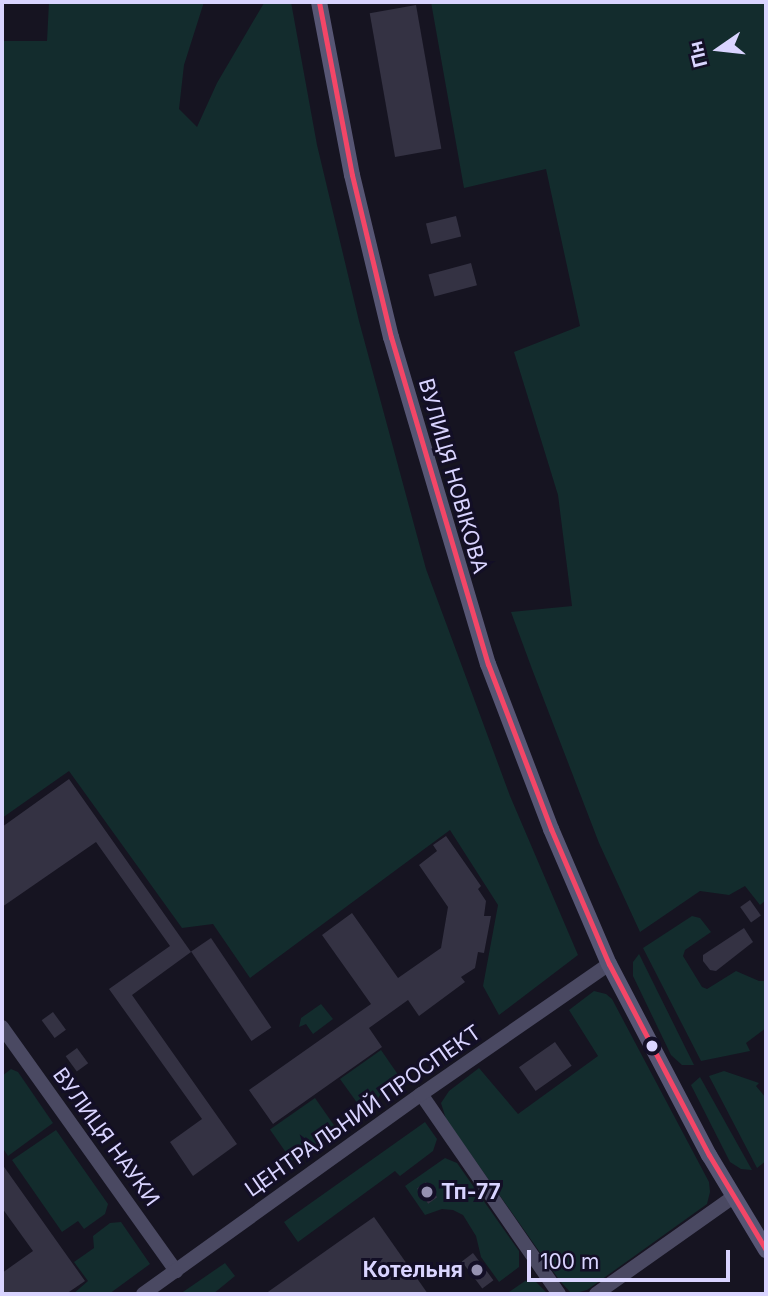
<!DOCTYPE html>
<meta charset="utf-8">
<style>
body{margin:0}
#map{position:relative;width:768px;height:1296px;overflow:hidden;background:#161421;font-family:Inter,sans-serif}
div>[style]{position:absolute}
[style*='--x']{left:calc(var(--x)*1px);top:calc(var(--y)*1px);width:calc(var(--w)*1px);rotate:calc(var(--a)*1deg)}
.green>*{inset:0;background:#132c2d;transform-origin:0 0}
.building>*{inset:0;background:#343243;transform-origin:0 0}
.tertiary>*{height:14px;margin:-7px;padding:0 7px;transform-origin:7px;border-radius:7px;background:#4a4962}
.secondary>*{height:16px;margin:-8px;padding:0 8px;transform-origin:8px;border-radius:8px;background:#575674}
.bus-1>*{height:5px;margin:-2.5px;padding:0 2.5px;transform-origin:2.5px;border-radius:2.5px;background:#f34667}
.dots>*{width:19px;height:19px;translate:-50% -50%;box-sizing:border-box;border:4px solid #130f26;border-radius:50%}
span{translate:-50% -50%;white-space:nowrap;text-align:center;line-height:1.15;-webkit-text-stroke:6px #130f26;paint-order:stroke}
.street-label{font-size:21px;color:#d9d4ff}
.poi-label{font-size:21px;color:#d9d4ff;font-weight:700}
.left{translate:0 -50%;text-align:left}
.right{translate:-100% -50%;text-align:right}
.frame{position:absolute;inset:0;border:4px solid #d9d4ff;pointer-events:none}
.north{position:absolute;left:684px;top:14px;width:70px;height:70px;-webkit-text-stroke:5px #130f26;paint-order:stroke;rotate:256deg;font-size:19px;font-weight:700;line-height:28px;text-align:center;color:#d9d4ff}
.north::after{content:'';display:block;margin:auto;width:24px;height:32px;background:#d9d4ff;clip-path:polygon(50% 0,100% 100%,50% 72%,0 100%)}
.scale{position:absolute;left:527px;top:1250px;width:203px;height:32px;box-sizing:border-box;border:4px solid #d9d4ff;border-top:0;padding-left:9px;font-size:21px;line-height:24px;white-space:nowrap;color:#d9d4ff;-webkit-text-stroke:5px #130f26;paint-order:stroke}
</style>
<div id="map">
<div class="green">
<div style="clip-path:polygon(49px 2px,204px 2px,184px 65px,179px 109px,197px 127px,217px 83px,264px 3px,291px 2px,317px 145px,359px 321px,426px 569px,510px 796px,578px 955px,499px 1015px,483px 986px,498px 905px,450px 830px,250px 978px,213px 924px,182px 928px,69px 771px,2px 818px,2px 41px,47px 41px)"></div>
<div style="clip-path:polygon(431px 2px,766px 2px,766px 900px,760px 905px,745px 886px,729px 895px,700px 891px,640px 932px,599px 843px,532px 669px,511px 612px,572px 606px,558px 495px,514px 352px,580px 326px,546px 169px,464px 188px)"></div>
<div style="clip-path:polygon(692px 916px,700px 918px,711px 932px,685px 950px,683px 956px,702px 987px,707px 989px,736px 971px,759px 981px,766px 981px,766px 1028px,746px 1043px,750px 1051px,701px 1061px,643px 948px)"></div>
<div style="clip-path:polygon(639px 954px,694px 1065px,682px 1065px,671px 1055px,633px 976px,633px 962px)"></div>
<div style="clip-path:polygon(594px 991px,606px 994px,612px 999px,709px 1182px,710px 1192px,707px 1204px,587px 1290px,572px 1294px,560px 1281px,446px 1119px,441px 1103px,449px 1091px,479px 1068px,518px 1114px,598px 1056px,569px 1010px)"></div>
<div style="clip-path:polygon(321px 1004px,333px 1019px,313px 1034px,306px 1024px,299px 1027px,301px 1018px)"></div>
<div style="clip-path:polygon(381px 1050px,401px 1079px,386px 1085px,377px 1100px,363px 1111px,340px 1079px)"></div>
<div style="clip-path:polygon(11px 1069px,18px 1072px,53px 1123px,8px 1156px,2px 1147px,2px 1076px)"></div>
<div style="clip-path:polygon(724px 1071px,759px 1083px,756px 1086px,766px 1098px,766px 1161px,757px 1168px,709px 1076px)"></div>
<div style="clip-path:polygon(700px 1077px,752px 1170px,741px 1169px,730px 1162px,691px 1085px)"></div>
<div style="left:315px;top:1098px;width:38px;height:55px;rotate:55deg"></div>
<div style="clip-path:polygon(425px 1122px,437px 1139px,433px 1151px,400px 1176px,395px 1171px,298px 1242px,284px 1222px)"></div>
<div style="clip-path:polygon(56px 1130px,108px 1204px,105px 1214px,84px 1229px,78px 1221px,62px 1232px,12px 1160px)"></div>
<div style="clip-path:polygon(445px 1158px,457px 1163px,519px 1251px,519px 1267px,499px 1282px,481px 1257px,476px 1236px,463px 1215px,453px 1210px,442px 1209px,425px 1215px,405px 1186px)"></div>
<div style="clip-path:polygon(121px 1222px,150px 1264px,109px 1294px,73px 1294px,88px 1281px,74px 1262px,94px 1248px,93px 1236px,110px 1223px)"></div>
<div style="clip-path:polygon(225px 1263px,235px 1276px,213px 1294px,180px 1294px)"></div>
<div style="clip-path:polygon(534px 1280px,548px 1294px,506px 1294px,525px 1281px)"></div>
</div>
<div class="building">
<div style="left:416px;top:5px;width:146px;height:47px;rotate:80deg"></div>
<div style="left:456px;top:216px;width:21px;height:31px;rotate:76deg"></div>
<div style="left:471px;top:263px;width:23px;height:44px;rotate:75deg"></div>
<div style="clip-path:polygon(69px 779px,191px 952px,132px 995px,237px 1144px,193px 1176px,170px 1142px,202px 1119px,109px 989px,170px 946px,96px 842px,2px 907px,2px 827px)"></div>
<div style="clip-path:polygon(446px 836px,481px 886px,478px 889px,486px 901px,484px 916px,491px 916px,484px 953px,478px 952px,475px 968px,461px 977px,465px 982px,419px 1016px,408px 1000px,369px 1028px,382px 1047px,273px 1124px,249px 1090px,371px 1004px,322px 935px,352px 913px,398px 978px,441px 948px,448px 907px,419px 865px,437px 851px,433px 845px)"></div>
<div style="left:750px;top:900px;width:19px;height:12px;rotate:55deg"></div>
<div style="clip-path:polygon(744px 928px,753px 942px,716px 971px,710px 970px,703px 961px,703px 955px)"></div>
<div style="left:211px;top:938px;width:108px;height:24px;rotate:56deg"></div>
<div style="left:53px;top:1012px;width:22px;height:14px;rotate:54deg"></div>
<div style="left:555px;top:1042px;width:29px;height:44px;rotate:55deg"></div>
<div style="left:77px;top:1048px;width:19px;height:14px;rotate:54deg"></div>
<div style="clip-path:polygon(2px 1164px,85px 1281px,66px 1294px,2px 1294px,2px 1273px,33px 1251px,2px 1208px)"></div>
<div style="left:426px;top:1182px;width:19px;height:11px;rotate:54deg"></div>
<div style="clip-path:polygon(374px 1217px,428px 1294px,265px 1294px,344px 1238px)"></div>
<div style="left:473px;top:1253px;width:34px;height:14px;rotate:53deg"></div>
</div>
<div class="tertiary">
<div style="--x:2;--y:1027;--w:300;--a:54.5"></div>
<div style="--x:421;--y:1094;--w:243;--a:55.4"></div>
<div style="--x:143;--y:1294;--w:341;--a:-35.7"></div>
<div style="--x:420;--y:1095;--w:230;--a:-34.7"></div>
<div style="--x:596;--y:1294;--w:168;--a:-35.3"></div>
</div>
<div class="secondary">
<div style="--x:319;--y:2;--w:176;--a:79.2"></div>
<div style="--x:352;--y:175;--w:167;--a:76.5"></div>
<div style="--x:391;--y:337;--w:341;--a:73.5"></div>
<div style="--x:488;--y:664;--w:177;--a:69.1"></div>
<div style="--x:551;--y:829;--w:147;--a:66.8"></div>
<div style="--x:609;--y:964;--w:216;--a:62.4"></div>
<div style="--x:709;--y:1155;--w:111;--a:59"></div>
</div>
<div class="bus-1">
<div style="--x:319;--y:2;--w:176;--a:79.2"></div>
<div style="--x:352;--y:175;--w:167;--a:76.5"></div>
<div style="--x:391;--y:337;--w:341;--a:73.5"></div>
<div style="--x:488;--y:664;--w:177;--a:69.1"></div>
<div style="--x:551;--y:829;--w:147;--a:66.8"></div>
<div style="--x:609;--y:964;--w:216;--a:62.4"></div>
<div style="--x:709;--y:1155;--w:111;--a:59"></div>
</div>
<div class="dots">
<div style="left:652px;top:1046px;background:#d9d4ff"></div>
<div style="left:427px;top:1192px;background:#9591b1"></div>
<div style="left:477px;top:1270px;background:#9591b1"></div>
</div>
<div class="street-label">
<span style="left:453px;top:476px;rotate:74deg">ВУЛИЦЯ НОВІКОВА</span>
<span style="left:363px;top:1111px;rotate:-35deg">ЦЕНТРАЛЬНИЙ ПРОСПЕКТ</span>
<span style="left:106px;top:1137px;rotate:54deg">ВУЛИЦЯ НАУКИ</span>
</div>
<div class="poi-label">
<span class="left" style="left:441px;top:1192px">Тп-77</span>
<span class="right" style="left:463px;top:1270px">Котельня</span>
</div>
<div class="frame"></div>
<div class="north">Пн</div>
<div class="scale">100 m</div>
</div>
